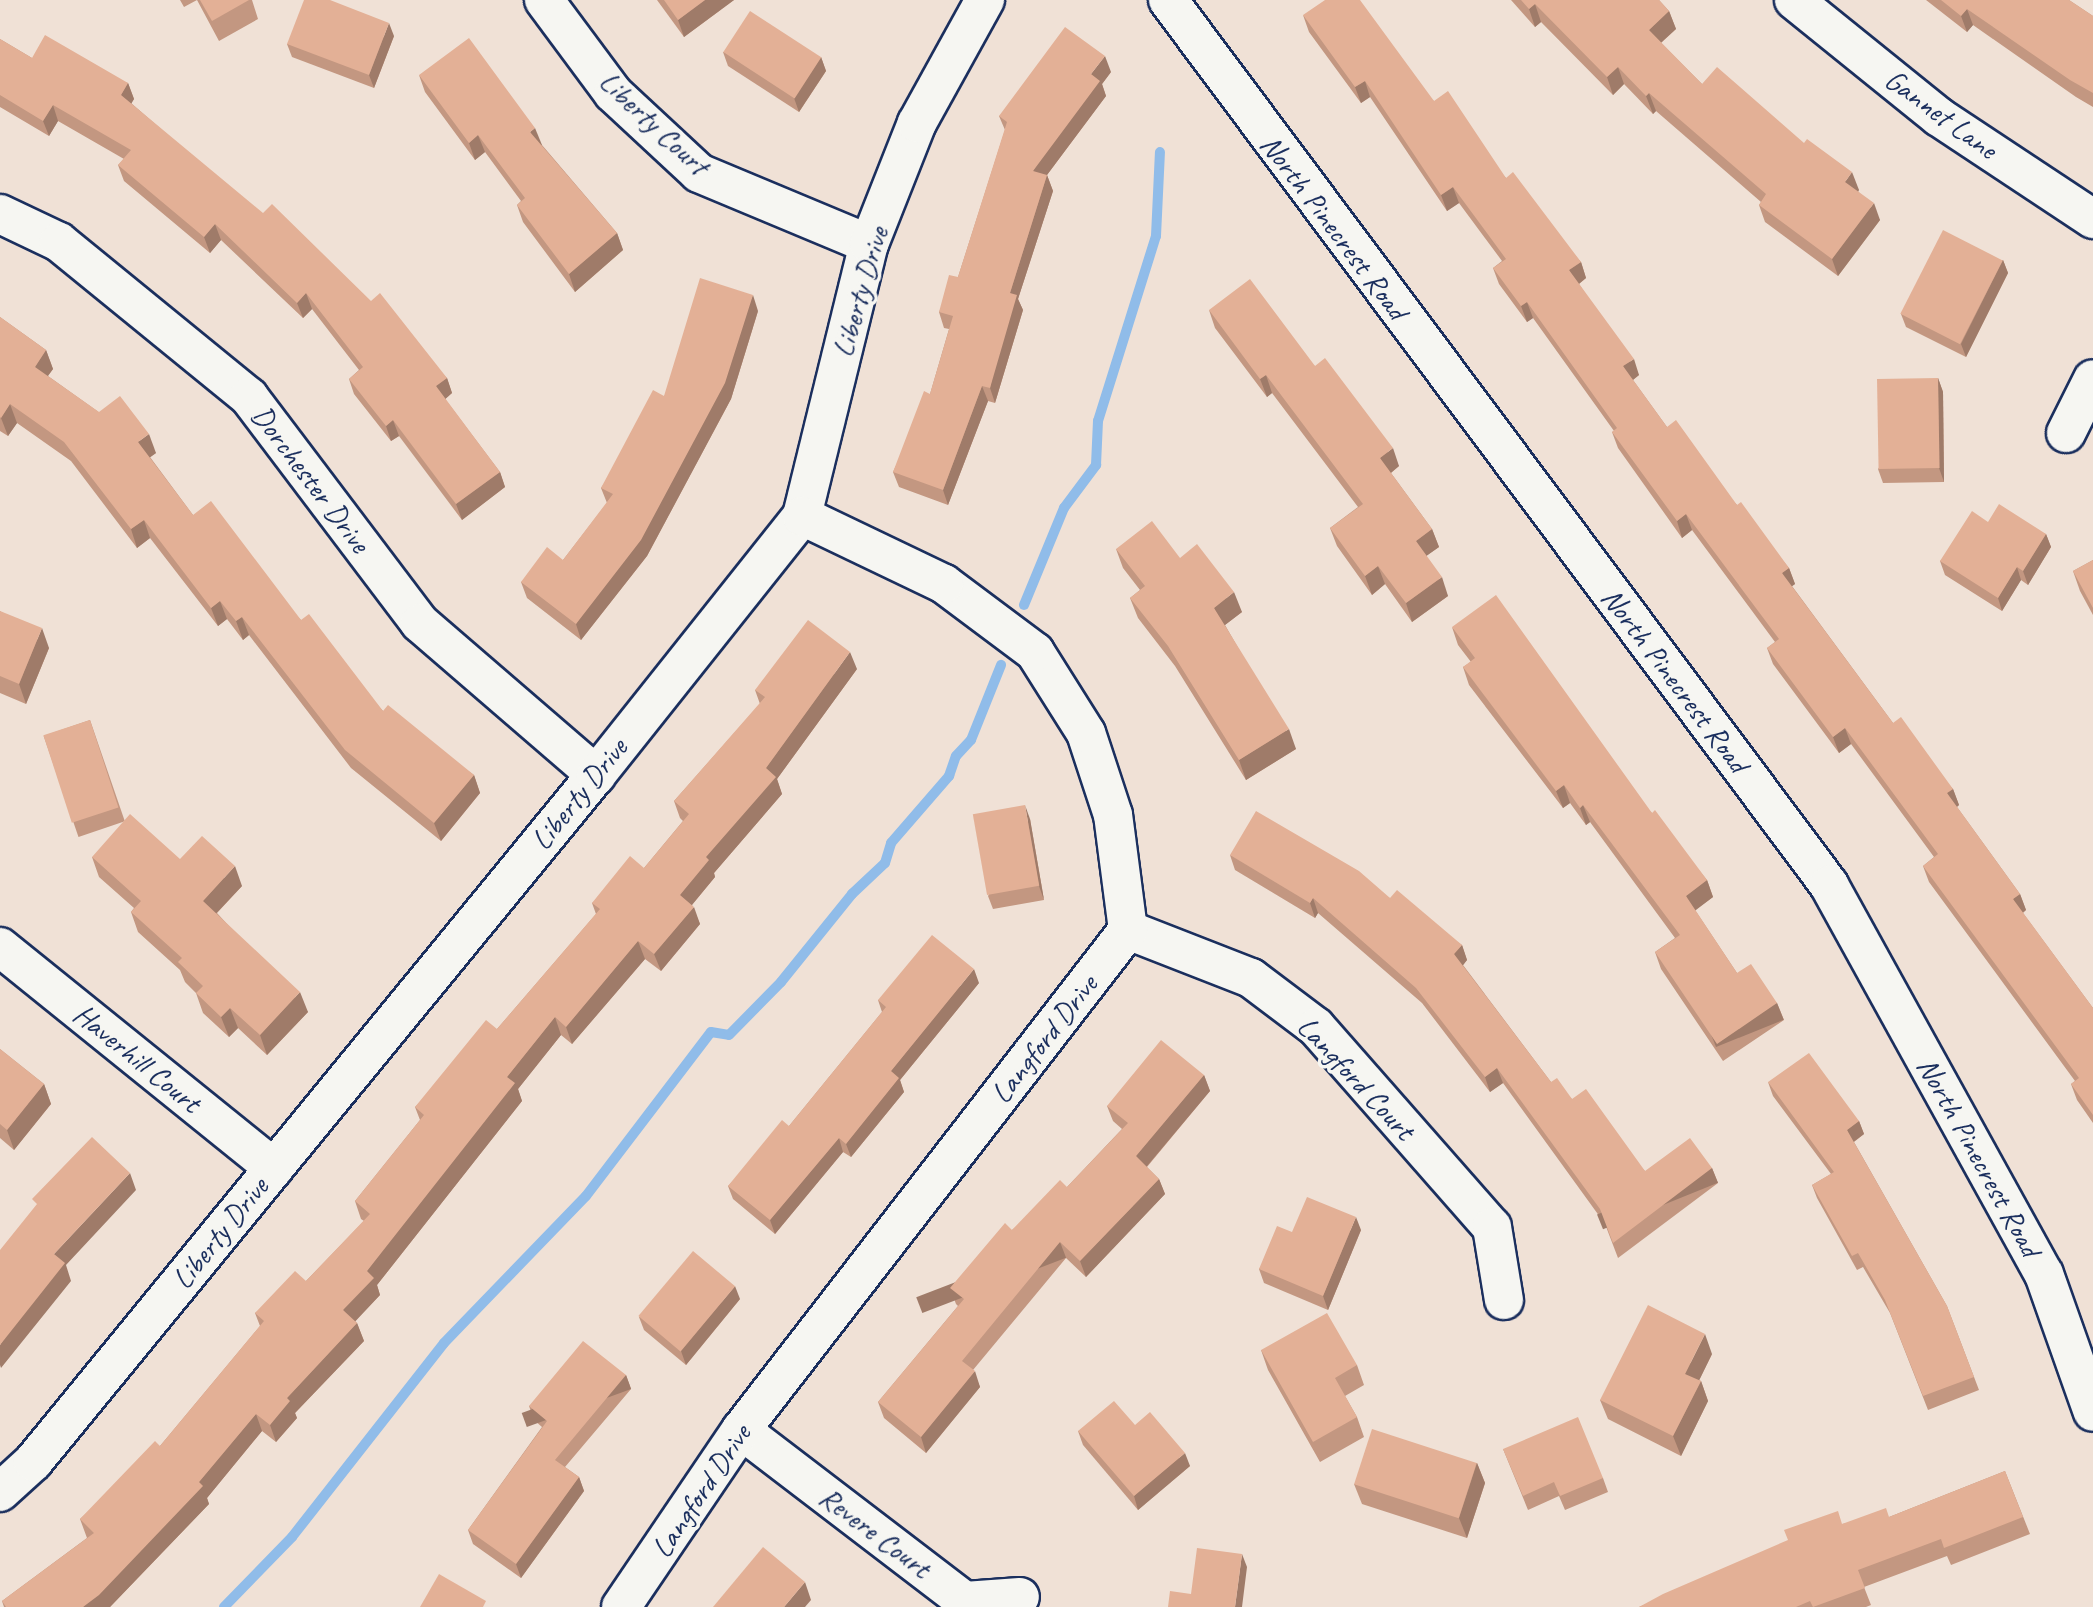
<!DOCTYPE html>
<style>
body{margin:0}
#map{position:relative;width:2093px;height:1607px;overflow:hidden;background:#f0e1d6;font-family:Caveat,sans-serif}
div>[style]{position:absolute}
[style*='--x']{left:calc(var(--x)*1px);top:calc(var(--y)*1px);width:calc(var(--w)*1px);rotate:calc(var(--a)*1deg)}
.stream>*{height:10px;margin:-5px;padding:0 5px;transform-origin:5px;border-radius:5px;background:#90bce9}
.roads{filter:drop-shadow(2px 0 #1b2f5e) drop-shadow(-2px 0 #1b2f5e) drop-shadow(0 2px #1b2f5e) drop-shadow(0 -2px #1b2f5e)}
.minor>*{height:38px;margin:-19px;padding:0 19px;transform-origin:19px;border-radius:19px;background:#f6f6f2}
.wall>*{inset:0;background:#c39781;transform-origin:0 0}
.shaded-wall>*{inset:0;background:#9f7b69;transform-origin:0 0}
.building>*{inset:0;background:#e3b096;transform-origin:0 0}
span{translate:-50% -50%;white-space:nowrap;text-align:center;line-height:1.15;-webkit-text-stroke:7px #f6f6f2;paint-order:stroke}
.street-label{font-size:30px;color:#1b2f5e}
</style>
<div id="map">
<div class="stream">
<div style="--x:1024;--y:605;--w:105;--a:-67.6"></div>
<div style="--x:1064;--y:508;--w:54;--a:-53.3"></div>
<div style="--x:1096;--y:465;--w:44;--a:-87.4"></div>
<div style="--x:1098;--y:421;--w:194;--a:-72.6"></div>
<div style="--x:1156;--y:236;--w:84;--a:-87.3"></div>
<div style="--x:224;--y:1607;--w:98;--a:-45.8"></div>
<div style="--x:292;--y:1537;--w:246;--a:-51.9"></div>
<div style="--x:444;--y:1343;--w:204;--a:-46"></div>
<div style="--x:586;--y:1196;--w:206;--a:-52.7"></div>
<div style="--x:711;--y:1032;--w:18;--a:9"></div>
<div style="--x:729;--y:1035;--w:74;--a:-45.5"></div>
<div style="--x:781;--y:982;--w:113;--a:-51.1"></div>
<div style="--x:852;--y:894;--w:45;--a:-43.2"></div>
<div style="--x:885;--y:863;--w:21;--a:-73"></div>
<div style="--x:891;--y:843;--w:89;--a:-49.1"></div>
<div style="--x:949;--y:776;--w:21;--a:-71"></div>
<div style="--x:956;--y:756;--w:22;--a:-47"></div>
<div style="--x:971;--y:740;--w:81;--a:-68.2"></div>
</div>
<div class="roads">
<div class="minor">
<div style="--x:544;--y:0;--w:116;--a:53.4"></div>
<div style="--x:613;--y:93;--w:117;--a:42.9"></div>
<div style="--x:699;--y:173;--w:184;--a:22.7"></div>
<div style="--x:1168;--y:0;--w:1105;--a:53.24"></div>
<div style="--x:1829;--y:885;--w:444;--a:61.1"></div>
<div style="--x:2044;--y:1274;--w:146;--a:70.5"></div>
<div style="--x:1794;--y:0;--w:186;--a:38.9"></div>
<div style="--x:1939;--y:117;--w:185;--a:33.5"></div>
<div style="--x:0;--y:214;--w:65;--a:25.4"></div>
<div style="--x:59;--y:242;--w:245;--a:39.2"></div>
<div style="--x:249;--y:397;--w:283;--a:52.9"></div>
<div style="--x:420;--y:623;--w:233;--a:40.8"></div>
<div style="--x:2066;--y:433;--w:60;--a:-63.4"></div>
<div style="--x:1128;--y:930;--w:132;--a:21.3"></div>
<div style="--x:1251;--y:978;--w:81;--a:37"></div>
<div style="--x:1316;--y:1027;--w:266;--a:48.7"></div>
<div style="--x:1492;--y:1227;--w:74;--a:80.7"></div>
<div style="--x:0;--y:947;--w:352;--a:38.9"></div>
<div style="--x:741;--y:1430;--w:282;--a:37.4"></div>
<div style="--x:965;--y:1601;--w:55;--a:-4.2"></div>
<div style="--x:0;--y:1492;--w:45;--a:-42.3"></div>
<div style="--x:33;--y:1462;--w:888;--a:-50.67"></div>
<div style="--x:596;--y:775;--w:331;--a:-51.5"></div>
<div style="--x:802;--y:516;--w:280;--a:-76.2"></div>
<div style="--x:869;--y:244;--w:130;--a:-68.4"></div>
<div style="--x:917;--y:123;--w:141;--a:-61.1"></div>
<div style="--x:621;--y:1607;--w:214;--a:-55.9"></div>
<div style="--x:741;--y:1430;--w:632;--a:-52.26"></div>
<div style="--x:1128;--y:930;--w:116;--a:-97.4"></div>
<div style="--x:1113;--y:815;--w:86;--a:-108.2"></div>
<div style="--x:1086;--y:733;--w:96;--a:-122.2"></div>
<div style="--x:1035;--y:652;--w:114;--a:-143.2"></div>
<div style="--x:944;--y:584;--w:157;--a:-154.4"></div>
</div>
</div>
<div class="wall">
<div style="clip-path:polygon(180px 0,252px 0,258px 19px,219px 41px,197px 0,184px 7px)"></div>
<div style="clip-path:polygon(657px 0,734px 0,684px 37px)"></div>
<div style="clip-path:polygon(1511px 0,1659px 0,1669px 11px,1676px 29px,1661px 43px,1702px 84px,1859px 190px,1858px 191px,1880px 220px,1838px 276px,1765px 222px,1759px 205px,1761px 202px,1656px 111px,1653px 114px,1624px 84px,1613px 95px,1541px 22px,1535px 27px)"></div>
<div style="clip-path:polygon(1926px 0,2069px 0,2093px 16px,2093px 107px,2076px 97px,1973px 25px,1967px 32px)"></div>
<div style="clip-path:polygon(1303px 15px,1434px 101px,1506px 178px,1581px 262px,1586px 278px,1579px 284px,1639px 375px,1633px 380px,1667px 427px,1737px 505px,1789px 568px,1795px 584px,1792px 586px,1893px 723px,1953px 789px,1959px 805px,1957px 807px,2020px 894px,2026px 910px,2023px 913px,2093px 1008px,2093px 1123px,2077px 1100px,2071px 1084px,2075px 1081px,1929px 882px,1923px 866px,1934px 857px,1851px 744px,1839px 753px,1773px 664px,1767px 648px,1775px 642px,1692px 530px,1682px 538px,1618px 448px,1612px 432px,1614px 431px,1533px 318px,1527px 322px,1499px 284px,1493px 268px,1502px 261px,1459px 203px,1447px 211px,1370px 97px,1361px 103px,1309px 32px)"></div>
<div style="clip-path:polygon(394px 36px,374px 88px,292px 57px,287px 44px)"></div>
<div style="clip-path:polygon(0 39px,32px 58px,128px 83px,134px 99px,131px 103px,447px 378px,452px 393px,445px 399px,500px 472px,505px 487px,462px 520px,399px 436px,391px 441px,354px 394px,349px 379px,359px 370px,312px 309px,303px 318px,221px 240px,210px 253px,124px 181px,118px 165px,124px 159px,58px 121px,49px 136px,0 107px)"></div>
<div style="clip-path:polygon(723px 52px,821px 57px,826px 71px,799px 112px,728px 66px)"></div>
<div style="clip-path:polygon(1111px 72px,1102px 84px,1106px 96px,1047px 175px,1053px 191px,1018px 299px,1023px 310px,995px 403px,988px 401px,948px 505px,899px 487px,893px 472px,930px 394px,949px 329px,944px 328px,939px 312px,958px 277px,1005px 130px,999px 116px)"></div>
<div style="clip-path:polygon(419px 75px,542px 145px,617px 233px,623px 250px,575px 292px,523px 222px,517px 205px,521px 201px,485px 152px,475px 160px,425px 92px)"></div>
<div style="clip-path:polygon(2003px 260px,2008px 273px,1966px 357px,1906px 327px,1901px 314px)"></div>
<div style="clip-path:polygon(1209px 310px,1315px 366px,1399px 466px,1391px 473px,1432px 529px,1439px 547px,1426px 556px,1448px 596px,1412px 622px,1385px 584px,1372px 595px,1337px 546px,1330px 528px,1358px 507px,1272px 393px,1267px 397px,1215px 328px)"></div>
<div style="clip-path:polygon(758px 311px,731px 399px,647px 556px,581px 640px,527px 598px,521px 582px,563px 560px,607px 503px,601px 488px,664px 396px)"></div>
<div style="clip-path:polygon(0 317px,46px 350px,53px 369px,48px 376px,156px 453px,150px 457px,193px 515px,301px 620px,383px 711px,474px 775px,480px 793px,441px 841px,351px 768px,249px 635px,243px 640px,227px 619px,218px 626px,150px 538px,137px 548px,71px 461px,17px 423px,8px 436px,0 431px)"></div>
<div style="clip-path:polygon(1938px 378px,1943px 392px,1944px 482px,1883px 483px,1878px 469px)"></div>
<div style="clip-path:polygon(1988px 522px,2046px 534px,2051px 547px,2028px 585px,2021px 580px,2002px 611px,1945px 575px,1940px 561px)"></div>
<div style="clip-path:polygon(1116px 549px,1180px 558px,1242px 612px,1225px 625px,1296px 749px,1246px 780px,1175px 666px,1138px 618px,1130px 598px,1140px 590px,1123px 568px)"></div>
<div style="clip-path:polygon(2093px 560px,2093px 615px,2080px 591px,2073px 571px)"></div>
<div style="clip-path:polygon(0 611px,49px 648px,26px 704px,0 693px)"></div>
<div style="clip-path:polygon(1452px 627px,1652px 813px,1707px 880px,1713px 897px,1695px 910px,1737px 973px,1777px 1003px,1784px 1020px,1723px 1061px,1661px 969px,1655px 952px,1675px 938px,1590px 822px,1586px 825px,1570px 803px,1563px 808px,1469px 685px,1463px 667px,1471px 662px,1458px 645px)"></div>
<div style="clip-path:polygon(857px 669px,777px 779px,782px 794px,714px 873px,715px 877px,692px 905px,700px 924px,661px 971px,645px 959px,572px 1044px,561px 1035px,518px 1089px,522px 1101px,377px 1285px,380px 1295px,355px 1321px,357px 1323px,364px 1341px,295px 1413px,297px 1418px,276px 1442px,262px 1431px,207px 1498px,209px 1504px,110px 1607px,4px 1607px,2px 1601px,87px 1538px,80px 1519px,160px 1446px,260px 1326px,255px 1313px,306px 1281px,364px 1221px,361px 1219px,355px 1201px,420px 1120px,415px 1107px,497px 1029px,596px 914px,592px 903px,644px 868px,683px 821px,680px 818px,674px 801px,760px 704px,755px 690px)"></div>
<div style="left:90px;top:720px;width:107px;height:49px;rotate:71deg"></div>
<div style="clip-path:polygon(1030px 819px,1044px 900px,993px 909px,988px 896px)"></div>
<div style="clip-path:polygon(1230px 855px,1390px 898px,1462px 945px,1467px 960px,1463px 965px,1551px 1082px,1572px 1099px,1645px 1171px,1712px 1168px,1718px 1183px,1618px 1258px,1605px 1224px,1503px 1083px,1490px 1092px,1422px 1003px,1318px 913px,1315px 918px,1235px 870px)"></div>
<div style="clip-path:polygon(92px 857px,180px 859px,242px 886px,217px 913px,308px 1012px,267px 1055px,238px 1028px,229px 1037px,203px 1013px,196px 993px,185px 982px,180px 970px,138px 932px,131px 912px,134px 908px,99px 877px)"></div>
<div style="clip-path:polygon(979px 983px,900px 1080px,904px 1092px,851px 1157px,843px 1152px,775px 1234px,733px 1199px,728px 1186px,789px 1126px,882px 1012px,878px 1000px)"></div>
<div style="clip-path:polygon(0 1049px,44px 1084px,51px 1104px,14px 1150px,0 1138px)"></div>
<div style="clip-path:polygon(1204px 1075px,1210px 1091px,1147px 1167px,1159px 1179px,1165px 1194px,1086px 1277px,1066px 1258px,973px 1370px,980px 1387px,926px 1453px,884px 1418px,878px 1402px,958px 1306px,956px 1304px,950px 1288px,1012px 1230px,1067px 1187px,1122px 1129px,1113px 1121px,1107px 1106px)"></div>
<div style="clip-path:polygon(1768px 1082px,1859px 1121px,1864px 1134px,1854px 1142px,1947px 1306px,1979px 1390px,1928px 1410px,1890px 1313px,1863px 1267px,1857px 1270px,1817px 1198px,1812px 1185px,1831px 1174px,1773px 1096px)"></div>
<div style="clip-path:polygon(1361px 1230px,1328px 1310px,1264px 1283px,1259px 1269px,1292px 1232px)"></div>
<div style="clip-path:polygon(740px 1299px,686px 1365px,644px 1330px,639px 1317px)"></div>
<div style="clip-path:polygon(1261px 1350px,1357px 1365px,1364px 1385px,1345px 1396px,1357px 1417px,1364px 1437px,1320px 1462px,1268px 1370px)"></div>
<div style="clip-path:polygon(1712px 1354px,1699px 1380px,1701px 1381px,1708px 1401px,1681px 1456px,1608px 1419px,1600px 1400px)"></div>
<div style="clip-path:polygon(626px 1375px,631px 1389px,565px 1467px,579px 1477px,584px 1491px,521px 1578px,473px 1544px,468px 1530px,542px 1427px,534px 1420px,529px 1406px)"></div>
<div style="clip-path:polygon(1135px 1425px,1190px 1466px,1138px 1510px,1083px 1445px,1078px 1431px)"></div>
<div style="clip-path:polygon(1503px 1449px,1603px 1478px,1608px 1492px,1565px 1510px,1559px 1496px,1528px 1510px)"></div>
<div style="clip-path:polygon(1477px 1463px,1485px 1483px,1467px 1538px,1362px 1504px,1354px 1484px)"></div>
<div style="clip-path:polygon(2005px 1471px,2030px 1534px,1951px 1565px,1947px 1556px,1864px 1587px,1871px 1605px,1866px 1607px,1639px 1607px,1842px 1524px,1889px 1517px)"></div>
</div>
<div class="shaded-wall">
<div style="clip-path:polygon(705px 0,734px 0,684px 37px,678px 20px)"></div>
<div style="clip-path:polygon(1535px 4px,1541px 22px,1535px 27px,1529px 9px)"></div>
<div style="clip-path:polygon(1967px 9px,1973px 25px,1967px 32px,1961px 16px)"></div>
<div style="clip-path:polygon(1669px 11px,1676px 29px,1655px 48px,1649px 30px)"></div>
<div style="clip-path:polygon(389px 23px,394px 36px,374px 88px,369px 75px)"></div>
<div style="clip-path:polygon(1105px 56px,1111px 72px,1102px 84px,1106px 96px,1038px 187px,1033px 171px,1091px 74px)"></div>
<div style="clip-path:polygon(821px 57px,826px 71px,799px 112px,794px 98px)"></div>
<div style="clip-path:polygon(1618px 67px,1624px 84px,1613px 95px,1607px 77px)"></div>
<div style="clip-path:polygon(1365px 81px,1370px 97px,1361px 103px,1355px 87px)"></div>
<div style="clip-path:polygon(128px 83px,134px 99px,127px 111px,121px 95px)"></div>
<div style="clip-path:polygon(1649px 93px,1656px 111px,1653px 114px,1646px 96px)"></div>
<div style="clip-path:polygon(53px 105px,58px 121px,49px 136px,43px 121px)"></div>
<div style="clip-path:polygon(535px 128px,542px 145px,536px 149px,530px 132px)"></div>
<div style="clip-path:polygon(478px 135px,485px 152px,475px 160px,469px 143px)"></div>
<div style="clip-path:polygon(1852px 172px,1859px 190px,1852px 200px,1845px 182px)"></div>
<div style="clip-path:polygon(1047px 175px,1053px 191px,1018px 299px,1023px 310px,995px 403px,990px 388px,1010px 293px)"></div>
<div style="clip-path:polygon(1453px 187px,1459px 203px,1447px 211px,1441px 195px)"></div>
<div style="clip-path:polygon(1874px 203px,1880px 220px,1838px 276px,1832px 259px)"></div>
<div style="clip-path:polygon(215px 224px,221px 240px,210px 253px,204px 237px)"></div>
<div style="clip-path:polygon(617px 233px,623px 250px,575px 292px,569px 274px)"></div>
<div style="clip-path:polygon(2003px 260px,2008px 273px,1966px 357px,1961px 344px)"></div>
<div style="clip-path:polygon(1581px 262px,1586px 278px,1575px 287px,1569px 270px)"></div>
<div style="clip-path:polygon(306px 293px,312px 309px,303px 318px,297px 303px)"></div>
<div style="clip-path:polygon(753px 295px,758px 311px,731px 399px,647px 556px,581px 640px,576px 624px)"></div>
<div style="clip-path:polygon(1527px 302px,1533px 318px,1527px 322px,1521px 306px)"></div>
<div style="clip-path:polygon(46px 350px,53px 369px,41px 385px,35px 367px)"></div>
<div style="clip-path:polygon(1634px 359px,1639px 375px,1629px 383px,1623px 366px)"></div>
<div style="clip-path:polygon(1266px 375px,1272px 393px,1267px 397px,1260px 379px)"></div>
<div style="clip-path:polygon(447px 378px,452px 393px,442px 402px,436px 386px)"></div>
<div style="clip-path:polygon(1938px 378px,1943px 392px,1944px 482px,1939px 468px)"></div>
<div style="clip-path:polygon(982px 386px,988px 401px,948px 505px,943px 490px)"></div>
<div style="clip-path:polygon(10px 404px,17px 423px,8px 436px,1px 418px)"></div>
<div style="clip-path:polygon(393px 420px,399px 436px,391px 441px,386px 426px)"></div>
<div style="clip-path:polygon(149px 434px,156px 453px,145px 461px,138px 442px)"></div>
<div style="clip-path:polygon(1393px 448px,1399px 466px,1387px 476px,1380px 458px)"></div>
<div style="clip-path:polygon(500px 472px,505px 487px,462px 520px,456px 504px)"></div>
<div style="clip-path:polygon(1686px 514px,1692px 530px,1682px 538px,1677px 521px)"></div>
<div style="clip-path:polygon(144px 520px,150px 538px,137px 548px,131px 529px)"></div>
<div style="clip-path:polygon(1432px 529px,1439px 547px,1422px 559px,1416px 541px)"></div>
<div style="clip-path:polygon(2046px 534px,2051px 547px,2028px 585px,2023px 571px)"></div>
<div style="clip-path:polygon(1378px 566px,1385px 584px,1372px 595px,1365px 576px)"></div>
<div style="clip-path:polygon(2017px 567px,2021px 580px,2002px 611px,1998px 598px)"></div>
<div style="clip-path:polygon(1789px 568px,1795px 584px,1788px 589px,1782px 573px)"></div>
<div style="clip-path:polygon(1442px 577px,1448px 596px,1412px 622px,1406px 603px)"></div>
<div style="clip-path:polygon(1234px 592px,1242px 612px,1221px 628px,1214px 608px)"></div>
<div style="clip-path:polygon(220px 601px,227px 619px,218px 626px,211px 608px)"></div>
<div style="clip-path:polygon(242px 617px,249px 635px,243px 640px,236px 621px)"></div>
<div style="clip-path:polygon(42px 628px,49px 648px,26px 704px,19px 684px)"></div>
<div style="clip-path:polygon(850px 652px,857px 669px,777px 779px,782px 794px,714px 873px,715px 877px,686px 912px,680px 895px,766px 768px)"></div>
<div style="clip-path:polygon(1845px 728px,1851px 744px,1839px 753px,1833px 737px)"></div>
<div style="clip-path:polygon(1289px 729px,1296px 749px,1246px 780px,1239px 760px)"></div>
<div style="clip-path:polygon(474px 775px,480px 793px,441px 841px,434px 823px)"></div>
<div style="clip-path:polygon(1564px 785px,1570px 803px,1563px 808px,1556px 791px)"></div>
<div style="clip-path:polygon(1953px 789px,1959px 805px,1953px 810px,1947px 793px)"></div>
<div style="clip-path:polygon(1025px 805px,1030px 819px,1044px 900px,1039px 886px)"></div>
<div style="clip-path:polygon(1583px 805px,1590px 822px,1586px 825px,1580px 808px)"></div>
<div style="clip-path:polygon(235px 866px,242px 886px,210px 920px,203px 901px)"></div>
<div style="clip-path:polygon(1707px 880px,1713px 897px,1692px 913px,1686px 896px)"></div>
<div style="clip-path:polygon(2020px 894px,2026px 910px,2019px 915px,2013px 899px)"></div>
<div style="clip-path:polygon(1313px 898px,1318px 913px,1315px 918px,1310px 903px)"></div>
<div style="clip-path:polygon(694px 907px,700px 924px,661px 971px,654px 954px)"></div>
<div style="clip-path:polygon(638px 941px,645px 959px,572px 1044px,566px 1027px)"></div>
<div style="clip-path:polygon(1462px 945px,1467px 960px,1460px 969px,1454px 954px)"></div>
<div style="clip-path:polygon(974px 969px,979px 983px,900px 1080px,904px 1092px,851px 1157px,846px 1144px,891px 1071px)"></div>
<div style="clip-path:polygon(300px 992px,308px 1012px,267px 1055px,260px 1035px)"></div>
<div style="left:1777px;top:1003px;width:18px;height:73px;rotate:68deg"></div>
<div style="clip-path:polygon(230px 1008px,238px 1028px,229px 1037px,221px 1017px)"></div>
<div style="clip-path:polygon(555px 1017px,561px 1035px,518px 1089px,522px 1101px,377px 1285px,380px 1295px,350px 1327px,343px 1310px,367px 1271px,507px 1077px)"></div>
<div style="clip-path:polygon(1497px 1068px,1503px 1083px,1490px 1092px,1485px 1077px)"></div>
<div style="clip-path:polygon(1204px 1075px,1210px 1091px,1142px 1172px,1136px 1156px)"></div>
<div style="clip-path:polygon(44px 1084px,51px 1104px,14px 1150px,7px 1130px)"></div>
<div style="clip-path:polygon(1859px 1121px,1864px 1134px,1852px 1143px,1847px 1130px)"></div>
<div style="clip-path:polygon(839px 1138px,843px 1152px,775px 1234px,770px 1220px)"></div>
<div style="left:1712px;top:1168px;width:16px;height:124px;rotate:68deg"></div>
<div style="clip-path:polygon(130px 1173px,136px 1190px,66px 1265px,71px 1281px,1px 1368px,0 1365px,0 1345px,54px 1254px)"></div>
<div style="clip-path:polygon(1159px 1179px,1165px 1194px,1086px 1277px,1080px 1261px)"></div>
<div style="clip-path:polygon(1356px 1217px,1361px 1230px,1328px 1310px,1323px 1296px)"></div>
<div style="left:1060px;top:1242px;width:17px;height:154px;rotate:69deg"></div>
<div style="clip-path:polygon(735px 1286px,740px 1299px,686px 1365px,681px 1351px)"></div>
<div style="clip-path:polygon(357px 1323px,364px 1341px,295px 1413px,297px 1418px,276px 1442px,270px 1425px,287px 1398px)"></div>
<div style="clip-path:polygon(1705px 1334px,1712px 1354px,1693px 1393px,1685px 1374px)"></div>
<div style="clip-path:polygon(975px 1371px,980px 1387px,926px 1453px,921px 1437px)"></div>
<div style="left:626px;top:1375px;width:15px;height:111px;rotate:70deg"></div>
<div style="clip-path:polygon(1701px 1381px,1708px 1401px,1681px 1456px,1673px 1436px)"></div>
<div style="clip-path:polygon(256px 1414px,262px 1431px,207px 1498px,209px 1504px,110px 1607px,83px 1607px,199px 1482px)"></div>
<div style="clip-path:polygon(1185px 1453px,1190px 1466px,1138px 1510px,1134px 1496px)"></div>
<div style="clip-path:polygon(1477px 1463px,1485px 1483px,1467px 1538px,1459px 1518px)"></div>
<div style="clip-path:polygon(579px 1477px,584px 1491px,521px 1578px,516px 1564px)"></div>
<div style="clip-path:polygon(1242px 1554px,1247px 1567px,1242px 1607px,1235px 1607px)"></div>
<div style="clip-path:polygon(805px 1582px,811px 1600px,805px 1607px,784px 1607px)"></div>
</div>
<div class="building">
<div style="clip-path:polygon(200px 0,249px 0,212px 21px)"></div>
<div style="clip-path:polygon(304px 0,330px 0,389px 23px,369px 75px,287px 44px)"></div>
<div style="clip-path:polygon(664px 0,705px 0,678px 20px)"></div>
<div style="clip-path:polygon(1325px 0,1360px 0,1434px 101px,1448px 91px,1506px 178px,1513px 172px,1581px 262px,1569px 270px,1634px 359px,1623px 366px,1667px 427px,1676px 420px,1737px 505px,1741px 502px,1789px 568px,1782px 573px,1893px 723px,1901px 717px,1953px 789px,1947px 793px,2020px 894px,2013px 899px,2093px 1008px,2093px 1115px,2071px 1084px,2079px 1078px,1923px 866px,1938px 854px,1845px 728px,1833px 737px,1767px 648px,1779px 639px,1686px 514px,1677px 521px,1612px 432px,1617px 428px,1527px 302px,1521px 306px,1493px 268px,1506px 259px,1453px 187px,1441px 195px,1365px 81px,1355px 87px,1303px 15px)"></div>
<div style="clip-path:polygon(1521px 0,1659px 0,1669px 11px,1649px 30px,1702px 84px,1717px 67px,1804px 143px,1807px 139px,1852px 172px,1845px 182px,1874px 203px,1832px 259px,1759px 205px,1766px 194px,1649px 93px,1646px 96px,1618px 67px,1607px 77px,1535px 4px,1529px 9px)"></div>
<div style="clip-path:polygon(1941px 0,2069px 0,2093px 16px,2093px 93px,2070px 80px,1967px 9px,1961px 16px)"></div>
<div style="left:750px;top:11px;width:85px;height:49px;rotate:33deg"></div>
<div style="clip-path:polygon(1065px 27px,1105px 56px,1091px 74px,1100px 81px,1033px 171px,1047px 175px,1010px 293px,1017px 295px,990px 388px,982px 386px,943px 490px,893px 472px,924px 391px,930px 394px,953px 316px,939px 312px,949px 275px,958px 277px,1007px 122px,999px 116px)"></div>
<div style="clip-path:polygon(45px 35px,128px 83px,121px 95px,263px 213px,272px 204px,371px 301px,380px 293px,447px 378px,436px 386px,500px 472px,456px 504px,393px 420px,386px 426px,349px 379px,363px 367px,306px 293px,297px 303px,215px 224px,204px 237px,118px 165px,131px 150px,53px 105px,43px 121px,0 95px,0 39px,32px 58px)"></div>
<div style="clip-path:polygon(469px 38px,535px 128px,530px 132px,617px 233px,569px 274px,517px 205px,525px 198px,478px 135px,469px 143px,419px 75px)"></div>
<div style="left:1943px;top:230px;width:67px;height:94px;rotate:27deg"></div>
<div style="clip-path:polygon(700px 278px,753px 295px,725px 383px,641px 540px,576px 624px,521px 582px,547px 547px,563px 560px,613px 494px,601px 488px,653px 390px,664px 396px)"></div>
<div style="clip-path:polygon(1250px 279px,1315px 366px,1325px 358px,1393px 448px,1380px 458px,1432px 529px,1416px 541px,1442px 577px,1406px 603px,1378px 566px,1365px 576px,1330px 528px,1363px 504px,1266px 375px,1260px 379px,1209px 310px)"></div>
<div style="clip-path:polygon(0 317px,46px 350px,35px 367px,99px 412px,120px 396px,149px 434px,138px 442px,193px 515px,211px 501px,301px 620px,309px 614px,383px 711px,388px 705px,474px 775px,434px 823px,345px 750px,242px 617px,236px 621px,220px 601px,211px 608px,144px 520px,131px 529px,64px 442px,10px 404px,1px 418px,0 417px)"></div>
<div style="left:1938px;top:378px;width:90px;height:61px;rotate:89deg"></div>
<div style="clip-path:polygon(1999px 504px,2046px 534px,2023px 571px,2017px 567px,1998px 598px,1940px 561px,1972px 511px,1988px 522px)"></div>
<div style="clip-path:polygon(1152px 521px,1180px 558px,1197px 544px,1234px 592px,1214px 608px,1289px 729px,1239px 760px,1168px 646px,1130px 598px,1145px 586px,1116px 549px)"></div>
<div style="clip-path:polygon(2093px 560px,2093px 608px,2073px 571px)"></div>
<div style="clip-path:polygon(1496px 595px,1652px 813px,1655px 810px,1707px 880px,1686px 896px,1737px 973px,1751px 964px,1777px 1003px,1717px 1044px,1655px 952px,1680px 935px,1583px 805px,1580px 808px,1564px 785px,1556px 791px,1463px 667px,1475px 658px,1452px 627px)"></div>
<div style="clip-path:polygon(0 611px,42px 628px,19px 684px,0 676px)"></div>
<div style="clip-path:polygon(808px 620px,850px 652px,766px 768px,776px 777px,706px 857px,709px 860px,680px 895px,694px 907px,654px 954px,638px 941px,566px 1027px,555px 1017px,507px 1077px,515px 1083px,367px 1271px,374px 1278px,343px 1310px,357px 1323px,287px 1398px,290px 1401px,270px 1425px,256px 1414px,199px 1482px,203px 1486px,99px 1595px,83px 1607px,6px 1607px,2px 1601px,94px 1533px,80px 1519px,155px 1441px,160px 1446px,264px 1321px,255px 1313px,295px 1271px,306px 1281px,370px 1214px,355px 1201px,424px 1115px,415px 1107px,486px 1020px,497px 1029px,600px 909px,592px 903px,630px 856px,644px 868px,689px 814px,674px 801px,765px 697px,755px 690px)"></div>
<div style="left:90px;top:720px;width:92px;height:49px;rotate:72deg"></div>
<div style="left:1025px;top:805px;width:82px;height:53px;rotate:80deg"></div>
<div style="clip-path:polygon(1256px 811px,1359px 871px,1390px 898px,1397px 890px,1462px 945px,1454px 954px,1551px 1082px,1557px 1078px,1572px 1099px,1586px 1089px,1645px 1171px,1690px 1138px,1712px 1168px,1613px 1243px,1600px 1209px,1497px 1068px,1485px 1077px,1416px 988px,1313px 898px,1310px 903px,1230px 855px)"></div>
<div style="clip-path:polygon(130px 814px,180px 859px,202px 836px,235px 866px,203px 901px,300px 992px,260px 1035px,230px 1008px,221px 1017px,196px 993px,203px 986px,178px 962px,182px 958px,131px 912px,141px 901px,92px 857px)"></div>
<div style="clip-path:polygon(932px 935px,974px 969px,891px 1071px,899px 1078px,846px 1144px,839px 1138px,770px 1220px,728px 1186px,782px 1120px,789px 1126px,886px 1007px,878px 1000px)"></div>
<div style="clip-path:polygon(1161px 1040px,1204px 1075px,1136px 1156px,1159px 1179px,1080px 1261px,1060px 1242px,962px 1361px,975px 1371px,921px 1437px,878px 1402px,964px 1299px,950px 1288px,1005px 1223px,1012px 1230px,1060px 1180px,1067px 1187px,1128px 1123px,1107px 1106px)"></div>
<div style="clip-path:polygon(0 1049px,44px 1084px,7px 1130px,0 1124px)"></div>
<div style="clip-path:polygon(1809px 1053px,1859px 1121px,1847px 1130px,1947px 1306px,1974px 1377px,1923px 1396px,1885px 1300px,1858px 1253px,1852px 1256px,1812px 1185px,1834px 1172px,1768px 1082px)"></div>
<div style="clip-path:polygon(92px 1137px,130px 1173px,54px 1254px,65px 1263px,0 1345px,0 1250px,37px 1204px,32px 1199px)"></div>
<div style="clip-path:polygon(1307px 1197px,1356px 1217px,1323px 1296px,1259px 1269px,1277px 1226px,1292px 1232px)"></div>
<div style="left:693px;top:1251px;width:55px;height:85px;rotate:40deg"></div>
<div style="clip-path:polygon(1648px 1305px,1705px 1334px,1685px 1374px,1701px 1381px,1673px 1436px,1600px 1400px)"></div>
<div style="clip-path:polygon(1327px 1313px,1357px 1365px,1335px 1378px,1357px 1417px,1313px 1442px,1261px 1350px)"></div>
<div style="clip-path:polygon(583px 1341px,626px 1375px,555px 1460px,579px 1477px,516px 1564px,468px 1530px,547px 1421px,529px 1406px)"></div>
<div style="clip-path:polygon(1114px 1401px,1135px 1425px,1150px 1412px,1185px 1453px,1134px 1496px,1078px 1431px)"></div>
<div style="clip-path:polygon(1578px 1417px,1603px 1478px,1560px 1496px,1554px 1482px,1523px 1496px,1503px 1449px)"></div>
<div style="left:1372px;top:1429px;width:110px;height:58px;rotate:18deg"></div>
<div style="clip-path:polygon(2005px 1471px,2023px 1517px,1944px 1548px,1941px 1539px,1858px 1570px,1865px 1588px,1813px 1607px,1810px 1601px,1796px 1607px,1639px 1607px,1663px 1594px,1788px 1540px,1784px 1530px,1838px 1511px,1842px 1524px,1886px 1508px,1889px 1517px)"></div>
<div style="clip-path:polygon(763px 1547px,805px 1582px,784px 1607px,713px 1607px)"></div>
<div style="clip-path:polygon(1197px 1548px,1242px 1554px,1235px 1607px,1168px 1607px,1170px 1591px,1191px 1594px)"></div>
<div style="clip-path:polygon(439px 1574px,486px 1601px,483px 1607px,420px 1607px)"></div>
</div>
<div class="street-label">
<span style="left:1941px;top:114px;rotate:36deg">Gannet Lane</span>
<span style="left:654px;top:123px;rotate:43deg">Liberty Court</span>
<span style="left:1334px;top:227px;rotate:53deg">North Pinecrest Road</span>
<span style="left:860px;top:292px;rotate:-74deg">Liberty Drive</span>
<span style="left:311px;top:479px;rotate:53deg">Dorchester Drive</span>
<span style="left:1675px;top:680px;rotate:53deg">North Pinecrest Road</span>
<span style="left:579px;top:794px;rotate:-51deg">Liberty Drive</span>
<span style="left:1044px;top:1039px;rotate:-52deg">Langford Drive</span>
<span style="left:137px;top:1058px;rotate:39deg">Haverhill Court</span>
<span style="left:1356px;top:1078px;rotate:47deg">Langford Court</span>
<span style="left:1979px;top:1157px;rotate:61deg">North Pinecrest Road</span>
<span style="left:220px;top:1233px;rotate:-51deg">Liberty Drive</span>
<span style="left:701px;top:1491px;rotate:-56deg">Langford Drive</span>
<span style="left:875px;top:1532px;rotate:37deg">Revere Court</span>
</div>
</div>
